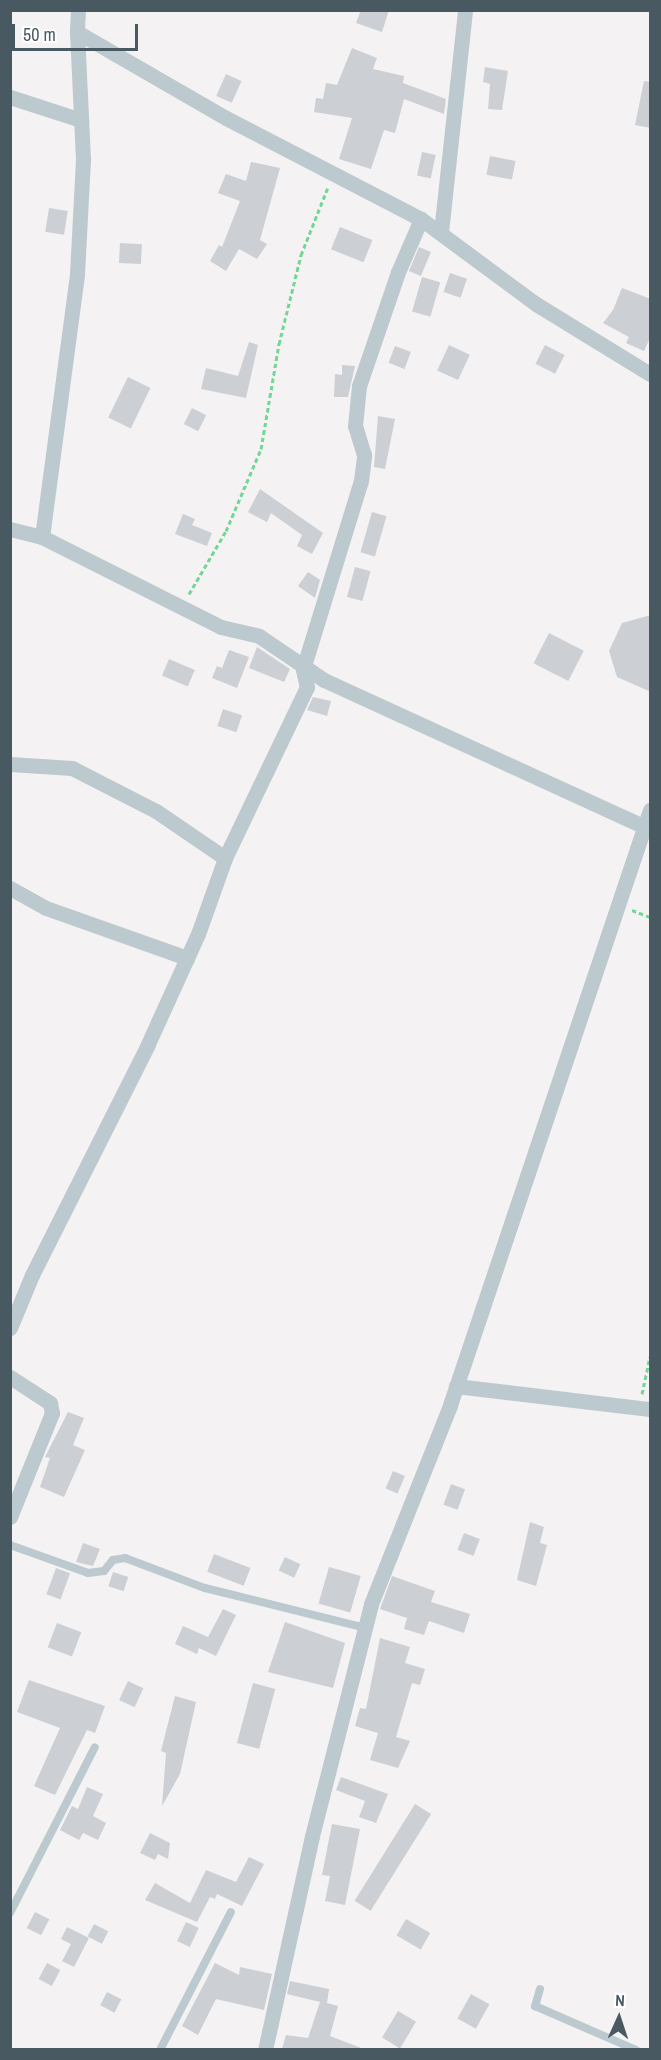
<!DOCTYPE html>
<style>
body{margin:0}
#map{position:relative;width:661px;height:2060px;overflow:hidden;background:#f4f2f2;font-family:"Archivo Narrow",sans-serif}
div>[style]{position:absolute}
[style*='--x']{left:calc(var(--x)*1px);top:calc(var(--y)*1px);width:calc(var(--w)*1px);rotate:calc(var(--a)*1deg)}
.building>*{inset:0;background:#ccd0d5;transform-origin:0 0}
.path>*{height:3px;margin-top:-1.5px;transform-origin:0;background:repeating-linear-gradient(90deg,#73d697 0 4.5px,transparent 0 7.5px)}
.service>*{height:8px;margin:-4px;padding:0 4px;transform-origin:4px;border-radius:4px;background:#bcc9cf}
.minor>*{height:15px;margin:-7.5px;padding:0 7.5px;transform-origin:7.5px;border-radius:7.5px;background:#bcc9cf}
span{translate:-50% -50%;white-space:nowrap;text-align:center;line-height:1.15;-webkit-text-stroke:6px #fff;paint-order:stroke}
.frame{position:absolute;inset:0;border:12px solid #485962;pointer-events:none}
.north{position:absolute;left:589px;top:1988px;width:60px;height:60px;-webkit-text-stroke:4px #fff;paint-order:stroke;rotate:3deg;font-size:16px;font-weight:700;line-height:24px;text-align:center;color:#485962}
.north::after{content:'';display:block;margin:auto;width:21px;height:27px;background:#485962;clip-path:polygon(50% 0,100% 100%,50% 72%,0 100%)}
.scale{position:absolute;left:12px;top:24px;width:126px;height:27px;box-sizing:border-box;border:3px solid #485962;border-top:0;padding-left:8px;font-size:18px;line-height:21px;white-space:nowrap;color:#485962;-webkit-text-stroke:4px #fff;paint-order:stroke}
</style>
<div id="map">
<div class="building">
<div style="clip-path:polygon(361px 10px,389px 10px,382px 32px,356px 23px)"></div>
<div style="clip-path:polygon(352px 48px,377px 58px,373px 69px,404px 76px,403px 83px,446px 99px,444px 114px,404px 99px,395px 133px,384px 130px,371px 169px,339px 159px,352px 118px,314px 112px,316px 98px,323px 99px,326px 83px,337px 85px)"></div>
<div style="clip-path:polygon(485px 67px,508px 71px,502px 110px,488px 109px,490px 84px,483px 82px)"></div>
<div style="left:226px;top:74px;width:17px;height:24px;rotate:24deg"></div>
<div style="clip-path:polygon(644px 81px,651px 82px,651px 128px,635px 125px)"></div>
<div style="left:422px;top:152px;width:14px;height:24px;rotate:12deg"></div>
<div style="left:490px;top:156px;width:26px;height:19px;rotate:11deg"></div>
<div style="clip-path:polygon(251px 162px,280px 168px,260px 240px,267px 244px,257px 259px,239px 249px,226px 271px,210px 261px,219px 245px,222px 247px,240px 201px,218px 193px,226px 174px,246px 181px)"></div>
<div style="left:49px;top:208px;width:19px;height:24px;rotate:9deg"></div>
<div style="left:340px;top:227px;width:35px;height:24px;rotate:22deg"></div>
<div style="left:120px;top:243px;width:22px;height:20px;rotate:3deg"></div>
<div style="left:419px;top:247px;width:13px;height:26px;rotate:23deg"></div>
<div style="left:450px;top:273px;width:18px;height:20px;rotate:19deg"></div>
<div style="left:422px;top:277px;width:19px;height:36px;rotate:16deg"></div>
<div style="clip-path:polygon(622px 288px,651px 299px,651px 336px,644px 351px,626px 343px,629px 337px,603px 323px,613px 310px)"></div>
<div style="clip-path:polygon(249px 342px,258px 345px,246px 398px,201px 389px,206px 368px,238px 376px)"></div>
<div style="left:449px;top:345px;width:23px;height:28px;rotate:25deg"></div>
<div style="left:545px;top:345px;width:22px;height:21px;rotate:27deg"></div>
<div style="left:395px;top:346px;width:17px;height:18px;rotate:21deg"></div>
<div style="clip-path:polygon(342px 365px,355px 366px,348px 397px,334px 397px,335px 374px,342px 375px)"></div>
<div style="left:128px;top:377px;width:25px;height:45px;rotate:26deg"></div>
<div style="left:192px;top:408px;width:16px;height:18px;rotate:27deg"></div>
<div style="clip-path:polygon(378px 416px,395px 419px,385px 469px,374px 467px)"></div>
<div style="clip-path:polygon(260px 489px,323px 533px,312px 554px,297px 546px,302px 535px,271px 513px,267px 522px,248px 512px)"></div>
<div style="left:372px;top:512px;width:15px;height:42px;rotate:16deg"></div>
<div style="clip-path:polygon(183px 514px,195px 519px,192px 525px,212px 533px,207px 546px,175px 534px)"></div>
<div style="left:355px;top:567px;width:16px;height:31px;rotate:15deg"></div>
<div style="clip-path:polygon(308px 572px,320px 580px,315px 598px,298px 586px)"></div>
<div style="clip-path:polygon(651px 615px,651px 692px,617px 677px,609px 651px,622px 623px)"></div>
<div style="left:549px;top:633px;width:39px;height:34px;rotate:27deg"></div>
<div style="clip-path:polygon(257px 647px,290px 669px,284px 682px,249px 668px)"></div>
<div style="clip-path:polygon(229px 650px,249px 657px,237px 688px,212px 678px,217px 666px,222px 668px)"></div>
<div style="left:169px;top:659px;width:28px;height:18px;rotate:23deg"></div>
<div style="clip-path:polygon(313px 697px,331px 701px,327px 716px,307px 710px)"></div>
<div style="left:223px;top:709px;width:20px;height:18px;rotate:18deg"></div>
<div style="clip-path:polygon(68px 1412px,84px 1418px,73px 1445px,85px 1450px,64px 1497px,40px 1487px,50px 1458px,45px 1457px)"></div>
<div style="left:393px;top:1471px;width:13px;height:19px;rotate:23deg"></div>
<div style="left:451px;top:1484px;width:15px;height:22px;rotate:20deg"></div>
<div style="clip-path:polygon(530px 1522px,544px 1527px,540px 1543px,547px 1545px,536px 1586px,517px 1580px)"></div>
<div style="left:464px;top:1533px;width:17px;height:18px;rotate:21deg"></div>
<div style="clip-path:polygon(83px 1543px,100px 1549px,93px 1566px,76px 1562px)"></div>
<div style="left:214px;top:1554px;width:39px;height:19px;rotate:21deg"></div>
<div style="left:285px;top:1557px;width:17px;height:15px;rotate:25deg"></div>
<div style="left:329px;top:1567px;width:33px;height:38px;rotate:16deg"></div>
<div style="left:56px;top:1568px;width:15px;height:28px;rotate:20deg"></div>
<div style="left:113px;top:1572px;width:16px;height:15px;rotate:18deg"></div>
<div style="clip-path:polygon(392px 1576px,435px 1591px,431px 1602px,470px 1614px,464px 1633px,429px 1621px,424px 1635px,404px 1629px,407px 1618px,380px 1609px)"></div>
<div style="clip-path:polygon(223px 1609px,236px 1615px,216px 1656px,199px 1648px,197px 1654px,175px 1644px,183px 1626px,208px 1637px)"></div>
<div style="clip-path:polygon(285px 1622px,345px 1643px,333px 1688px,268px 1672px)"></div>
<div style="left:57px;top:1623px;width:26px;height:26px;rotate:21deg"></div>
<div style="clip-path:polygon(380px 1638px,410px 1647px,405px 1663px,425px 1669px,420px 1685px,412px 1683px,396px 1737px,410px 1741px,398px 1768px,370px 1760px,378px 1733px,355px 1726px,360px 1708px,366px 1709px)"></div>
<div style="clip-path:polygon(29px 1680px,105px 1706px,95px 1733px,87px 1730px,55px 1795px,34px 1786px,60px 1728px,17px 1712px)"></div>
<div style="left:128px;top:1681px;width:17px;height:21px;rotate:25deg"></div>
<div style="left:253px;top:1683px;width:23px;height:62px;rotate:15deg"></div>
<div style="clip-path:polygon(175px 1696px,196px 1702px,180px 1774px,162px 1806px,166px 1753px,161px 1751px)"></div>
<div style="clip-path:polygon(341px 1777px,388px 1794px,376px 1823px,359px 1817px,365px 1801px,336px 1790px)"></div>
<div style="clip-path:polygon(87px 1787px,103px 1794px,93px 1816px,106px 1823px,98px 1840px,83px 1833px,79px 1840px,60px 1830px,72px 1806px,78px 1809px)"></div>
<div style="left:415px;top:1804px;width:19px;height:114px;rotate:32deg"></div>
<div style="clip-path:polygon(332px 1824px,360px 1829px,345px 1905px,325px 1901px,330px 1876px,322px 1875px)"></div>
<div style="clip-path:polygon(150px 1833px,170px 1843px,168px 1859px,158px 1854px,155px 1860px,140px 1853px)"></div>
<div style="clip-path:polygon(249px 1857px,264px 1864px,242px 1906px,217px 1894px,215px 1899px,210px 1897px,197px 1922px,145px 1900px,155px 1883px,190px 1903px,206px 1870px,236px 1882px)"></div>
<div style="left:35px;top:1912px;width:16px;height:18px;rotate:27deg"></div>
<div style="left:406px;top:1919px;width:28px;height:19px;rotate:30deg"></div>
<div style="left:186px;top:1922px;width:14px;height:21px;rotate:25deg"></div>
<div style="left:94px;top:1924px;width:16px;height:14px;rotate:27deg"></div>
<div style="clip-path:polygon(67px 1927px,89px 1938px,74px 1967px,62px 1961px,71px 1944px,61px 1939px)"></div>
<div style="left:47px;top:1963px;width:15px;height:18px;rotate:28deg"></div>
<div style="clip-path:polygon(215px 1963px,239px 1975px,240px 1967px,272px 1974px,264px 2010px,216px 1999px,198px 2035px,182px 2026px)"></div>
<div style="clip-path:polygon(290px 1981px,329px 1989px,327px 2003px,338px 2006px,330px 2036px,364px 2049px,282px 2049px,286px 2035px,308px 2038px,320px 2002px,287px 1994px)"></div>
<div style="left:107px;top:1992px;width:16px;height:15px;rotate:27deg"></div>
<div style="left:471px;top:1994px;width:21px;height:28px;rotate:29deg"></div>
<div style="left:398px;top:2011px;width:21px;height:31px;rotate:31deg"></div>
</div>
<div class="path">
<div style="--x:189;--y:594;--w:73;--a:-59.6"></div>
<div style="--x:226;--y:531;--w:89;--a:-66.9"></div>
<div style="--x:261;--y:449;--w:107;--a:-80.3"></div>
<div style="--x:279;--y:344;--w:92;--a:-76.1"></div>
<div style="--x:301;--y:255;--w:73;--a:-68.3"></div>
<div style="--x:632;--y:910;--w:19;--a:21"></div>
<div style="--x:642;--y:1394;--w:38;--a:-78"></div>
</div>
<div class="service">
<div style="--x:10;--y:1545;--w:83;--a:19.7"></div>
<div style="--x:88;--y:1573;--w:16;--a:-7"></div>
<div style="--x:104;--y:1571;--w:14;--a:-51"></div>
<div style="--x:113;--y:1560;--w:12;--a:-9"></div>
<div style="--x:125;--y:1558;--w:85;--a:20.6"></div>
<div style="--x:205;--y:1588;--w:165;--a:14"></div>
<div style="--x:10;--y:1913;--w:186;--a:-62.9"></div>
<div style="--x:540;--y:1989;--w:18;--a:106"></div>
<div style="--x:535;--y:2006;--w:110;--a:23.5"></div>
<div style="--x:160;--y:2050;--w:155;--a:-62.8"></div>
</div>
<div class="minor">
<div style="--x:78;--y:10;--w:22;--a:93"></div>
<div style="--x:77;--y:32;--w:172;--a:30"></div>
<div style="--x:226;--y:118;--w:220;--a:27.4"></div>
<div style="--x:421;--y:219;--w:143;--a:36.5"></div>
<div style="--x:536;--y:304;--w:134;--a:31.6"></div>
<div style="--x:10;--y:97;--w:75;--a:17.9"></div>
<div style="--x:441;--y:232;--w:223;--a:-83.8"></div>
<div style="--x:10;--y:529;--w:33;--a:14"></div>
<div style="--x:42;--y:537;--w:200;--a:26.7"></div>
<div style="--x:221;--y:627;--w:39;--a:13"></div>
<div style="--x:259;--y:636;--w:78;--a:34.1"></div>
<div style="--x:324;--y:680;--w:351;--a:24.6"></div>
<div style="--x:42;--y:537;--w:265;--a:-82.4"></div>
<div style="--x:77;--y:274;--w:115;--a:-87"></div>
<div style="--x:83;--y:159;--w:127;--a:-92.7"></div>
<div style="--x:10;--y:764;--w:62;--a:3.7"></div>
<div style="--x:72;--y:768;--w:94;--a:27.1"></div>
<div style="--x:156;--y:811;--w:83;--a:34.3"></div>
<div style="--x:225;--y:858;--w:190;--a:-64.4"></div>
<div style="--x:307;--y:687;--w:18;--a:-103"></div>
<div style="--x:303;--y:669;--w:197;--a:-72.9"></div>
<div style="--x:361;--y:481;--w:26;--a:-83"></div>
<div style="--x:364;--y:455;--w:30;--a:-107"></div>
<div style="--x:355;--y:426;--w:40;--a:-84.3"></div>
<div style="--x:359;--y:386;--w:120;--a:-71.1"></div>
<div style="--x:398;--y:272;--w:58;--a:-66.5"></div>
<div style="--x:10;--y:888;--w:41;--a:29.1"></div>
<div style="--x:46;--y:908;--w:150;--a:19.5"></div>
<div style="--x:10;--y:1328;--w:57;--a:-67.5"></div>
<div style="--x:32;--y:1275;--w:258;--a:-63.3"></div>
<div style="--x:148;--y:1044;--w:121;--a:-65.6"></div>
<div style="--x:198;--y:934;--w:81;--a:-70.4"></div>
<div style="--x:10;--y:1377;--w:48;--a:33"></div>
<div style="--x:50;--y:1403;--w:10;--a:79"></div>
<div style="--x:52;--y:1413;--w:112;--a:112"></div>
<div style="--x:456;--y:1386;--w:195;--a:6.8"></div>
<div style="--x:265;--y:2050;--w:219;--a:-77.6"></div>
<div style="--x:312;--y:1836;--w:239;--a:-75.7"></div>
<div style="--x:371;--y:1604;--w:214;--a:-68.3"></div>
<div style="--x:450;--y:1405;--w:628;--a:-71.42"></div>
</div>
<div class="frame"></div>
<div class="north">N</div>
<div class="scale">50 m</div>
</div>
